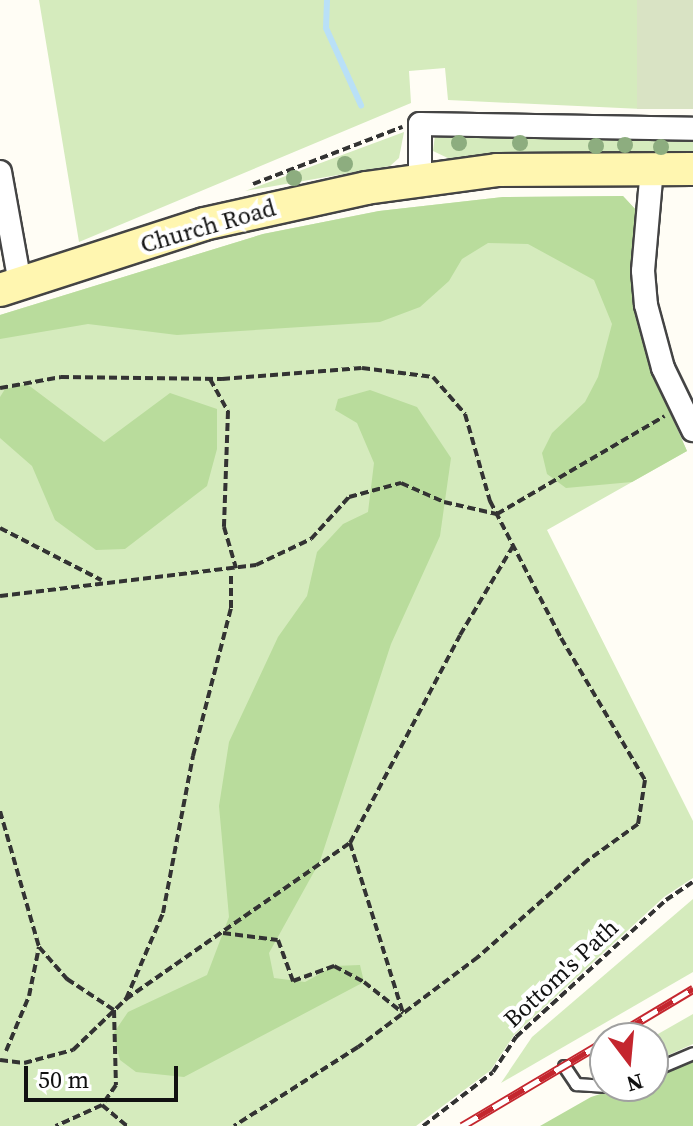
<!DOCTYPE html>
<style>
body{margin:0}
#map{position:relative;width:693px;height:1126px;overflow:hidden;background:#fffdf5;font-family:"Source Serif 4",serif}
div>[style]{position:absolute}
[style*='--x']{left:calc(var(--x)*1px);top:calc(var(--y)*1px);width:calc(var(--w)*1px);rotate:calc(var(--a)*1deg)}
.green>*{inset:0;background:#d5ebbd}
.forest>*{inset:0;background:#b9dc9c}
.cemetery>*{inset:0;background:#d9e3c4;transform-origin:0 0}
.stream>*{height:6px;margin:-3px;padding:0 3px;transform-origin:3px;border-radius:3px;background:#b9e0f7}
.path>*{height:4px;margin-top:-2px;transform-origin:0;background:repeating-linear-gradient(90deg,#333 0 8px,transparent 0 12px)}
.roads{filter:drop-shadow(2px 0 #444) drop-shadow(-2px 0 #444) drop-shadow(0 2px #444) drop-shadow(0 -2px #444)}
.service>*{height:11px;margin:-5.5px;padding:0 5.5px;transform-origin:5.5px;border-radius:5.5px;background:#fff}
.minor>*{height:22px;margin:-11px;padding:0 11px;transform-origin:11px;border-radius:11px;background:#fff}
.secondary>*{height:32px;margin:-16px;padding:0 16px;transform-origin:16px;border-radius:16px;background:#fff6b0}
.rail>*{height:9px;margin-top:-4.5px;transform-origin:0;background:repeating-linear-gradient(90deg,#fff 0 18px,#c4262e 0 36px);box-sizing:border-box;border-block:2px solid #c4262e}
.trees>*{width:16px;height:16px;margin:-8px;border-radius:50%;background:#8dad7f}
span{translate:-50% -50%;white-space:nowrap;text-align:center;line-height:1.15;-webkit-text-stroke:8px #fff;paint-order:stroke}
.street-label{font-size:24px;color:#111}
.north{position:absolute;left:589px;top:1022px;width:80px;height:80px;box-sizing:border-box;background:#fff;border:2px solid #a0a0a0;border-radius:50%;rotate:164deg;font-size:22px;font-weight:700;line-height:32px;text-align:center;color:#111}
.north::after{content:'';display:block;margin:auto;width:28px;height:36px;background:#c4262e;clip-path:polygon(50% 0,100% 100%,50% 72%,0 100%)}
.scale{position:absolute;left:24px;top:1066px;width:154px;height:36px;box-sizing:border-box;border:4px solid #111;border-top:0;padding-left:10px;font-size:24px;line-height:28px;white-space:nowrap;color:#111;-webkit-text-stroke:6px #fff;paint-order:stroke}
</style>
<div id="map">
<div class="green">
<div style="clip-path:polygon(39px 0,637px 0,642px 109px,448px 100px,445px 68px,409px 71px,411px 103px,79px 242px)"></div>
<div style="clip-path:polygon(404px 132px,399px 158px,390px 166px,245px 191px)"></div>
<div style="clip-path:polygon(435px 135px,693px 137px,693px 156px,525px 154px,452px 160px,433px 151px)"></div>
<div style="clip-path:polygon(623px 196px,636px 210px,631px 279px,652px 372px,687px 451px,547px 530px,693px 821px,693px 878px,664px 897px,514px 1035px,491px 1070px,416px 1126px,0 1126px,0 315px,263px 234px,379px 211px,503px 197px)"></div>
<div style="clip-path:polygon(693px 899px,693px 972px,501px 1083px,532px 1037px)"></div>
<div style="clip-path:polygon(693px 1014px,693px 1044px,653px 1062px,651px 1038px)"></div>
</div>
<div class="forest">
<div style="clip-path:polygon(623px 196px,636px 210px,631px 279px,652px 372px,687px 451px,632px 482px,566px 488px,547px 474px,542px 453px,552px 433px,585px 402px,598px 377px,612px 324px,594px 280px,528px 244px,488px 243px,462px 259px,449px 281px,420px 307px,380px 322px,177px 335px,88px 324px,0 339px,0 315px,263px 234px,379px 211px,503px 197px)"></div>
<div style="clip-path:polygon(27px 384px,104px 442px,170px 393px,217px 409px,217px 449px,207px 486px,125px 549px,96px 550px,55px 520px,32px 466px,0 438px,0 397px,5px 389px)"></div>
<div style="clip-path:polygon(370px 390px,417px 407px,451px 458px,440px 536px,391px 644px,320px 861px,269px 953px,274px 978px,305px 982px,334px 966px,360px 965px,364px 982px,184px 1077px,136px 1072px,120px 1060px,113px 1034px,128px 1012px,207px 975px,229px 917px,219px 806px,229px 742px,278px 637px,307px 596px,317px 552px,343px 524px,368px 512px,374px 463px,357px 423px,335px 410px,338px 399px)"></div>
<div style="clip-path:polygon(693px 1060px,693px 1126px,540px 1126px,591px 1097px,625px 1086px,653px 1086px,653px 1077px)"></div>
</div>
<div class="cemetery">
<div style="left:637px;top:0;width:56px;height:109px"></div>
</div>
<div class="stream">
<div style="--x:327;--y:0;--w:28;--a:92"></div>
<div style="--x:326;--y:28;--w:85;--a:65.6"></div>
</div>
<div class="path">
<div style="--x:253;--y:184;--w:160;--a:-20.9"></div>
<div style="--x:210;--y:379;--w:37;--a:61"></div>
<div style="--x:228;--y:411;--w:116;--a:92"></div>
<div style="--x:224;--y:527;--w:43;--a:73.7"></div>
<div style="--x:0;--y:388;--w:62;--a:-10.2"></div>
<div style="--x:61;--y:377;--w:161;--a:0.7"></div>
<div style="--x:222;--y:379;--w:140;--a:-4.5"></div>
<div style="--x:362;--y:368;--w:72;--a:7.2"></div>
<div style="--x:433;--y:377;--w:49;--a:49.1"></div>
<div style="--x:465;--y:414;--w:91;--a:74"></div>
<div style="--x:490;--y:501;--w:154;--a:62.6"></div>
<div style="--x:561;--y:638;--w:165;--a:59.4"></div>
<div style="--x:645;--y:780;--w:45;--a:99"></div>
<div style="--x:638;--y:824;--w:62;--a:144.2"></div>
<div style="--x:588;--y:860;--w:147;--a:138.6"></div>
<div style="--x:478;--y:957;--w:150;--a:143.1"></div>
<div style="--x:358;--y:1047;--w:147;--a:147.5"></div>
<div style="--x:0;--y:528;--w:114;--a:27.2"></div>
<div style="--x:0;--y:596;--w:258;--a:-6.9"></div>
<div style="--x:256;--y:565;--w:61;--a:-25.3"></div>
<div style="--x:311;--y:539;--w:57;--a:-47.9"></div>
<div style="--x:349;--y:497;--w:54;--a:-15.1"></div>
<div style="--x:401;--y:483;--w:47;--a:23.8"></div>
<div style="--x:444;--y:502;--w:54;--a:12.8"></div>
<div style="--x:497;--y:514;--w:194;--a:-30.3"></div>
<div style="--x:0;--y:811;--w:141;--a:74"></div>
<div style="--x:39;--y:947;--w:43;--a:48.8"></div>
<div style="--x:67;--y:979;--w:56;--a:33.4"></div>
<div style="--x:114;--y:1010;--w:75;--a:88.5"></div>
<div style="--x:116;--y:1085;--w:24;--a:125"></div>
<div style="--x:102;--y:1105;--w:51;--a:155.5"></div>
<div style="--x:350;--y:843;--w:178;--a:72.7"></div>
<div style="--x:223;--y:933;--w:55;--a:7.3"></div>
<div style="--x:278;--y:940;--w:44;--a:69.9"></div>
<div style="--x:293;--y:981;--w:44;--a:-20.1"></div>
<div style="--x:334;--y:966;--w:34;--a:28"></div>
<div style="--x:364;--y:982;--w:50;--a:38.5"></div>
<div style="--x:126;--y:999;--w:273;--a:-34.9"></div>
<div style="--x:350;--y:843;--w:235;--a:-62.1"></div>
<div style="--x:460;--y:635;--w:104;--a:-59.2"></div>
<div style="--x:6;--y:1051;--w:60;--a:-67.3"></div>
<div style="--x:29;--y:996;--w:50;--a:-78.5"></div>
<div style="--x:0;--y:1060;--w:24;--a:7"></div>
<div style="--x:24;--y:1063;--w:51;--a:-14.9"></div>
<div style="--x:73;--y:1050;--w:74;--a:-43.9"></div>
<div style="--x:126;--y:999;--w:94;--a:-66.7"></div>
<div style="--x:163;--y:913;--w:160;--a:-79.2"></div>
<div style="--x:193;--y:756;--w:153;--a:-75.6"></div>
<div style="--x:231;--y:608;--w:34;--a:-90"></div>
<div style="--x:102;--y:1105;--w:33;--a:40"></div>
<div style="--x:423;--y:1126;--w:88;--a:-37.6"></div>
<div style="--x:493;--y:1072;--w:42;--a:-56.7"></div>
<div style="--x:516;--y:1037;--w:203;--a:-42.4"></div>
<div style="--x:666;--y:900;--w:32;--a:-34"></div>
</div>
<div class="roads">
<div class="service">
<div style="--x:564;--y:1066;--w:22;--a:56"></div>
<div style="--x:576;--y:1084;--w:30;--a:4"></div>
<div style="--x:653;--y:1070;--w:43;--a:-23"></div>
</div>
<div class="minor">
<div style="--x:652;--y:168;--w:103;--a:95"></div>
<div style="--x:643;--y:271;--w:34;--a:85"></div>
<div style="--x:646;--y:305;--w:65;--a:74.9"></div>
<div style="--x:663;--y:368;--w:69;--a:64.2"></div>
<div style="--x:0;--y:172;--w:113;--a:79.8"></div>
<div style="--x:420;--y:181;--w:57;--a:-90"></div>
<div style="--x:420;--y:124;--w:273;--a:1"></div>
</div>
<div class="secondary">
<div style="--x:0;--y:290;--w:214;--a:-17.9"></div>
<div style="--x:204;--y:224;--w:166;--a:-12.5"></div>
<div style="--x:366;--y:188;--w:132;--a:-7.8"></div>
<div style="--x:497;--y:170;--w:196;--a:-0.3"></div>
</div>
</div>
<div class="rail">
<div style="--x:611;--y:1038;--w:96;--a:-30.9"></div>
<div style="--x:462;--y:1126;--w:166;--a:-30.7"></div>
</div>
<div class="trees">
<div style="left:459px;top:143px"></div>
<div style="left:520px;top:143px"></div>
<div style="left:625px;top:145px"></div>
<div style="left:596px;top:146px"></div>
<div style="left:661px;top:147px"></div>
<div style="left:345px;top:164px"></div>
<div style="left:294px;top:178px"></div>
</div>
<div class="street-label">
<span style="left:208px;top:226px;rotate:-16deg">Church Road</span>
<span style="left:561px;top:973px;rotate:-43deg">Bottom's Path</span>
</div>
<div class="north">N</div>
<div class="scale">50 m</div>
</div>
